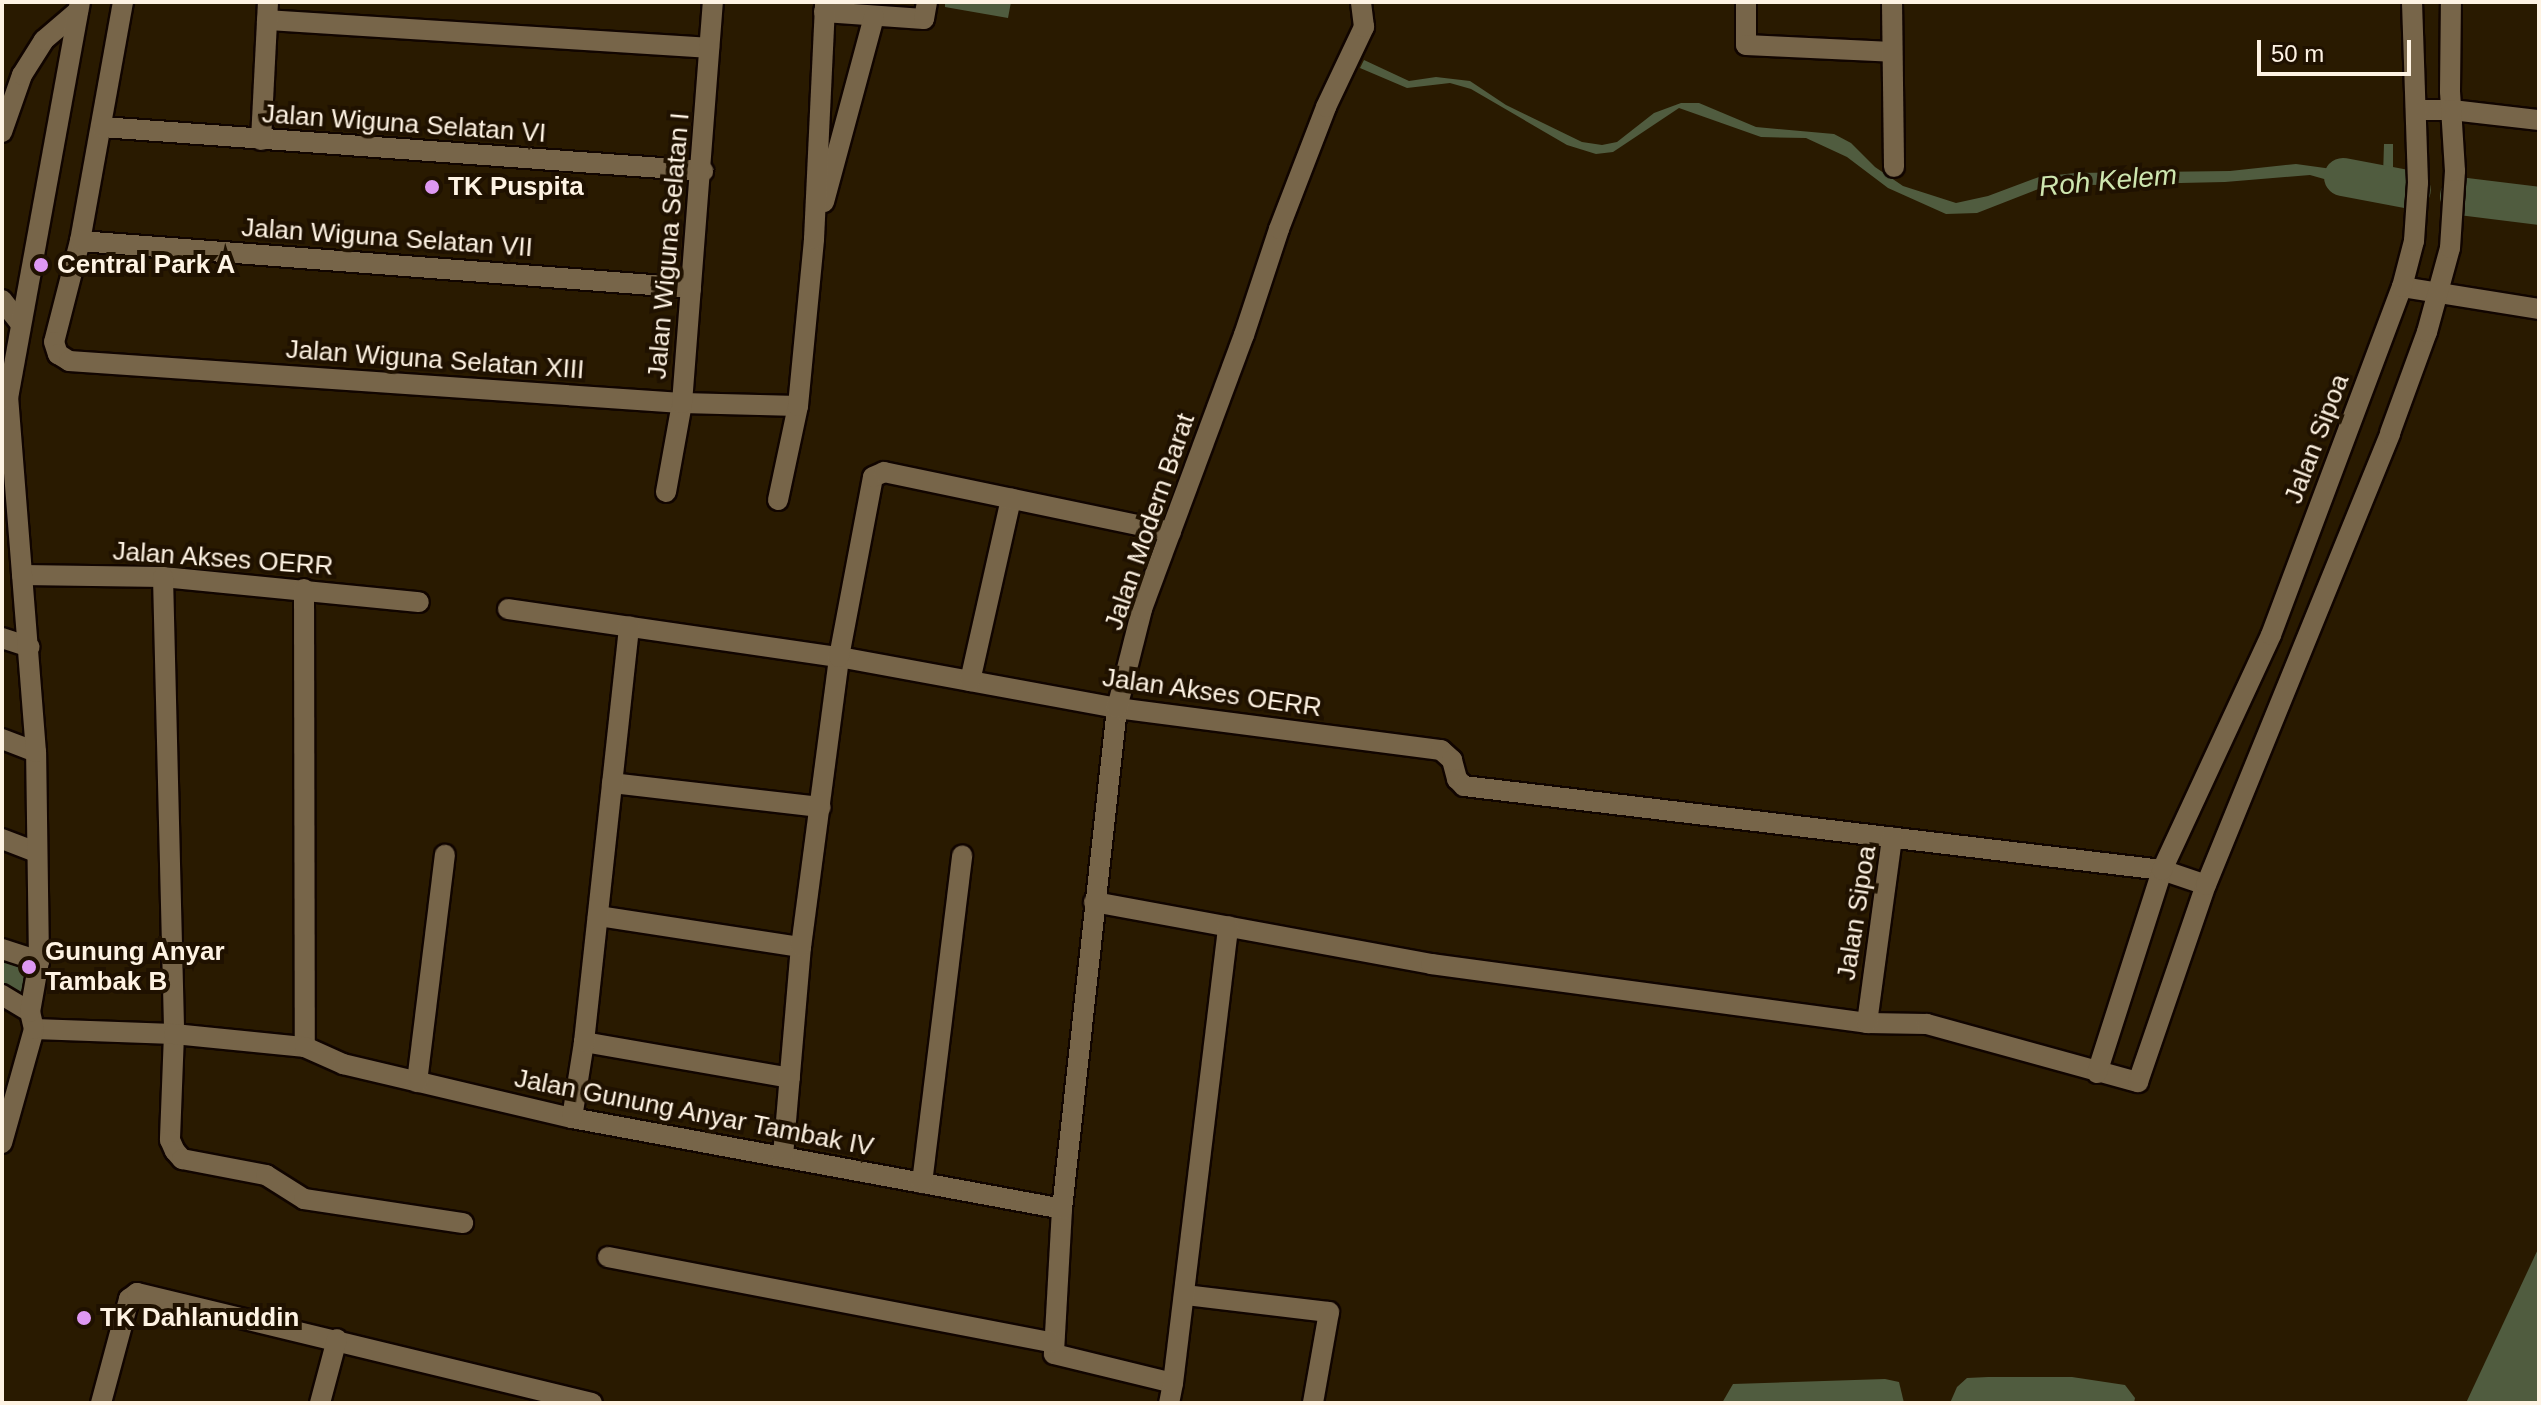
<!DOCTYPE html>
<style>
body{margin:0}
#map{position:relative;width:2541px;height:1405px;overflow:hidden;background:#291a00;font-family:Arial,sans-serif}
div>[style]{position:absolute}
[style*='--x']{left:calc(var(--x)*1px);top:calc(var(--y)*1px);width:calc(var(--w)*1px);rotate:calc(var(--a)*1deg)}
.water>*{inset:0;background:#505c3f}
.river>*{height:38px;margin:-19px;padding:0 19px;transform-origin:19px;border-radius:19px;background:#505c3f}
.roads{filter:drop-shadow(2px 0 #110500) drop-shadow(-2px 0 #110500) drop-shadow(0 2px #110500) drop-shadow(0 -2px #110500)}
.minor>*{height:20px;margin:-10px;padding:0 10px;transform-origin:10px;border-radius:10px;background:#776549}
.dots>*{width:22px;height:22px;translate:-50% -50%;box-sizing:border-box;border:4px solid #1f1100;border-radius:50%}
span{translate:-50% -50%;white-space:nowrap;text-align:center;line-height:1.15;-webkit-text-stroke:8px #1f1100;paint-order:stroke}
.street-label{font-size:26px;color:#fef3e3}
.poi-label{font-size:26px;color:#fef3e3;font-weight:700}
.left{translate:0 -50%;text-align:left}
.water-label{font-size:28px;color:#cee6af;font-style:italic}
.frame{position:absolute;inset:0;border:4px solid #fef3e3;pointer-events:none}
.scale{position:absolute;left:2257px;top:40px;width:154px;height:36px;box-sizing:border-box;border:4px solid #fef3e3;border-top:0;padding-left:10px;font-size:24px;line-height:28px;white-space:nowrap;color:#fef3e3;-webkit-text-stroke:6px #1f1100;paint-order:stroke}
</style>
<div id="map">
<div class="water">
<div style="clip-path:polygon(945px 2px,1011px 2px,1008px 18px,945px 7px)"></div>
<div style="clip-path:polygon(1364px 60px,1409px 81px,1436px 77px,1470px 81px,1506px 105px,1582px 142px,1602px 145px,1617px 142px,1654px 113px,1681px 103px,1699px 103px,1756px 127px,1834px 134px,1851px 143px,1875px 167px,1903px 186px,1956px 203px,1988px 196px,2039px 177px,2075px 173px,2230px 171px,2296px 164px,2383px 176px,2384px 144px,2393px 144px,2393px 186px,2389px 194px,2377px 194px,2310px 175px,2225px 182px,2046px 186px,1977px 213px,1946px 214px,1888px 188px,1847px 157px,1806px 138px,1761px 137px,1679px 108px,1613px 152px,1596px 154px,1567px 145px,1471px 89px,1450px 83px,1407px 88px,1360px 68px)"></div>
<div style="clip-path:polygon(2539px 1247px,2539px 1403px,2466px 1403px)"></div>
<div style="clip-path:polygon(1988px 1377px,2072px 1377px,2125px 1385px,2135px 1398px,2134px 1403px,1950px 1403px,1957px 1387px,1967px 1378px)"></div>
<div style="clip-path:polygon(1885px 1379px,1899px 1382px,1904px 1403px,1722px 1403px,1733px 1384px)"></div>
</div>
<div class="river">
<div style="--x:2343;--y:177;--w:70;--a:10.7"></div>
<div style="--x:2459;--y:196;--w:81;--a:7.1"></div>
<div style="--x:2;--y:968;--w:26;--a:18"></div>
</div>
<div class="roads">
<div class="minor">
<div style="--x:123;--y:2;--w:243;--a:100.2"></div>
<div style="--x:80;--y:241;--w:104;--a:104.4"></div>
<div style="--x:54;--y:342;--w:13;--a:72"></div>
<div style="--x:58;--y:354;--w:13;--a:32"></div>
<div style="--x:69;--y:361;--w:614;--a:3.92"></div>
<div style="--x:682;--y:403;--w:116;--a:1.5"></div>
<div style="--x:1746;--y:2;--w:43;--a:90"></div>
<div style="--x:1746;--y:45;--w:146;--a:2.7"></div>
<div style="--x:1892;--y:2;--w:165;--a:89.3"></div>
<div style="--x:824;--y:12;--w:100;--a:4"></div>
<div style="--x:924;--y:19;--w:17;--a:-80"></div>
<div style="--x:267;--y:20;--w:443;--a:3.6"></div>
<div style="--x:2416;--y:110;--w:36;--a:0"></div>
<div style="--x:2452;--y:110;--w:88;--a:6.6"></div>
<div style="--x:102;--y:127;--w:603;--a:4.19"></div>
<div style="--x:2;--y:132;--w:60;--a:-70.7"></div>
<div style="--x:22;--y:75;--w:41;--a:-57.8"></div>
<div style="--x:44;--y:40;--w:45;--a:-40.5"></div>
<div style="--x:261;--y:140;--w:138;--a:-87.1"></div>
<div style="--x:824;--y:202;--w:192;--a:-74.9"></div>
<div style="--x:80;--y:241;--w:613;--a:4.4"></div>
<div style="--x:2402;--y:287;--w:139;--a:9.1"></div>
<div style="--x:2;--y:300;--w:29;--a:52"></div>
<div style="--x:666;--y:492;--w:90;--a:-79.8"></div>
<div style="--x:682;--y:403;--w:402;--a:-85.6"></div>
<div style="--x:778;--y:500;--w:96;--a:-78"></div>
<div style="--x:798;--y:406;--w:168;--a:-84.5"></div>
<div style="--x:814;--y:239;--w:237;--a:-87.3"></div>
<div style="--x:22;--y:575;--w:141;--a:0.8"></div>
<div style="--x:163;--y:577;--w:257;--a:5.6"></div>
<div style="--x:163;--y:577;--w:457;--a:88.6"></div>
<div style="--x:174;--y:1034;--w:106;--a:92.2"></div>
<div style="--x:170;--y:1140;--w:12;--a:66"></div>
<div style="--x:175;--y:1151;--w:11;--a:49"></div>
<div style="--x:182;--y:1159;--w:86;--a:10.8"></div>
<div style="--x:266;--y:1175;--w:45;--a:32.3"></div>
<div style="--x:304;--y:1199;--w:161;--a:8.6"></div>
<div style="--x:304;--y:589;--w:458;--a:89.9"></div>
<div style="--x:508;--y:609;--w:334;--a:8.3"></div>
<div style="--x:839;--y:657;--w:283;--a:10.4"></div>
<div style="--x:1117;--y:708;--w:327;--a:7.4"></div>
<div style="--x:1441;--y:750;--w:15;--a:42"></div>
<div style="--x:1452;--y:760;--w:20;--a:75"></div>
<div style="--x:1457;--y:779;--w:10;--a:45"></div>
<div style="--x:1464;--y:786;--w:703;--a:6.86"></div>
<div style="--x:2162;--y:870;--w:46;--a:18.8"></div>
<div style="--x:2;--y:638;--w:29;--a:18"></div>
<div style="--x:970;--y:681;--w:187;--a:-77.3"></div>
<div style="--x:2;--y:739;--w:36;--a:21"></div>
<div style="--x:612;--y:783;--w:210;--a:6.6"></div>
<div style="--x:2;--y:839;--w:36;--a:21"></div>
<div style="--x:1094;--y:902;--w:343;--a:10.4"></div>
<div style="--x:1431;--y:964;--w:440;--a:7.7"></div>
<div style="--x:1867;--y:1023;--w:60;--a:1"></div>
<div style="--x:1927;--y:1024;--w:219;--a:15.4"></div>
<div style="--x:2138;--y:1082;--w:208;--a:-71"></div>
<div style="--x:2206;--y:885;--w:488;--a:-67.8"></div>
<div style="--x:2390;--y:433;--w:108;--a:-69.9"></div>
<div style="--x:2427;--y:332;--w:87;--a:-74.7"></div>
<div style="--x:2450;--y:248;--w:77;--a:-86.3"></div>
<div style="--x:2455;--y:171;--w:80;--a:-93.6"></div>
<div style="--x:2450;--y:91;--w:89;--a:-89.4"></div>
<div style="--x:598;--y:916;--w:205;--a:8.7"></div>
<div style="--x:2;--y:949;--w:39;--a:18"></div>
<div style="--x:2;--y:995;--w:33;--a:31"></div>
<div style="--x:1867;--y:1023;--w:187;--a:-82.3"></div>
<div style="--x:34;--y:1029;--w:140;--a:2"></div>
<div style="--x:174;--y:1034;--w:132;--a:5.7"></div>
<div style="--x:305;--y:1047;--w:42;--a:24.1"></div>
<div style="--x:343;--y:1064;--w:235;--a:13.3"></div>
<div style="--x:572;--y:1118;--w:498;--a:10.5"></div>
<div style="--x:1062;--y:1209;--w:145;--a:93.2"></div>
<div style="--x:1054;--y:1354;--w:122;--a:13.7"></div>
<div style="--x:1173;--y:1383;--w:20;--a:101"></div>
<div style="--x:584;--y:1042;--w:209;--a:9.9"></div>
<div style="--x:2097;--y:1073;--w:213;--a:-72.2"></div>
<div style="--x:2162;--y:870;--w:259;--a:-65.1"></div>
<div style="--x:2271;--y:635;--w:372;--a:-69.4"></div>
<div style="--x:2402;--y:287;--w:48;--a:-75.4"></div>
<div style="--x:2414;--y:241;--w:58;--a:-86.1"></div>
<div style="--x:2418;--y:183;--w:181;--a:-91.9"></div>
<div style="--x:417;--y:1082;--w:229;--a:-83"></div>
<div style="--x:572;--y:1118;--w:77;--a:-81"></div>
<div style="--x:584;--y:1042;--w:418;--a:-83.8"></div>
<div style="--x:2;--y:1143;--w:118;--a:-74.3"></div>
<div style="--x:34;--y:1029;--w:17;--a:-103"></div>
<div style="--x:30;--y:1012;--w:52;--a:-80"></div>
<div style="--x:39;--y:961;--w:209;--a:-90.8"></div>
<div style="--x:36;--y:752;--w:355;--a:-94.5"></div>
<div style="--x:8;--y:398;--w:402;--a:-79.7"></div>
<div style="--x:783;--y:1156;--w:210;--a:-85.1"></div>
<div style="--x:801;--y:947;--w:292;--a:-82.5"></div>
<div style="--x:839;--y:657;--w:183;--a:-79.3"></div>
<div style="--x:873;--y:477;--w:12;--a:-24"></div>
<div style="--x:884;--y:472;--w:293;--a:11.8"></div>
<div style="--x:922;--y:1183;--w:330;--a:-83"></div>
<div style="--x:1062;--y:1209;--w:504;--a:-83.74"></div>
<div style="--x:1117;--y:708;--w:102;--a:-75.8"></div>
<div style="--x:1142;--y:609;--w:292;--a:-69.6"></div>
<div style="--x:1244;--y:335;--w:112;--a:-71.7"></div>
<div style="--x:1279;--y:229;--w:131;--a:-68.9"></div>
<div style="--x:1326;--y:107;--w:89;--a:-64.6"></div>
<div style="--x:1364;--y:27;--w:25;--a:-97"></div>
<div style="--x:608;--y:1257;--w:453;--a:10.9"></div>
<div style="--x:1186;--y:1295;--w:144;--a:6.8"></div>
<div style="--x:1329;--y:1312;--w:92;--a:100"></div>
<div style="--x:1173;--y:1383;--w:460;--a:-83.1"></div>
<div style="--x:101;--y:1403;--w:108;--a:-74.9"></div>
<div style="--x:129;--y:1299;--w:10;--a:-37"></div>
<div style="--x:137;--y:1293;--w:468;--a:13.6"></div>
<div style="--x:320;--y:1403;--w:66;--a:-75.1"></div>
</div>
</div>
<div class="dots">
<div style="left:432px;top:187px;background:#de98f2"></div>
<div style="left:41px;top:265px;background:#de98f2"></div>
<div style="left:29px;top:967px;background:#de98f2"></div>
<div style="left:84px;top:1318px;background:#de98f2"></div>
</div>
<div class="street-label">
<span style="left:404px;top:124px;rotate:4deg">Jalan Wiguna Selatan VI</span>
<span style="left:387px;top:238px;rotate:4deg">Jalan Wiguna Selatan VII</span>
<span style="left:669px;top:246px;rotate:-85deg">Jalan Wiguna Selatan I</span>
<span style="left:435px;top:360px;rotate:4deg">Jalan Wiguna Selatan XIII</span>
<span style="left:2317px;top:439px;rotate:-69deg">Jalan Sipoa</span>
<span style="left:1150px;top:522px;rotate:-71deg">Jalan Modern Barat</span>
<span style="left:223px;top:559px;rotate:4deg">Jalan Akses OERR</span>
<span style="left:1212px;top:693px;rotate:8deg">Jalan Akses OERR</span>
<span style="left:1857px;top:913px;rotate:-81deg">Jalan Sipoa</span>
<span style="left:694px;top:1113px;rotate:11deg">Jalan Gunung Anyar Tambak IV</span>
</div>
<div class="poi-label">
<span class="left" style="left:448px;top:187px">TK Puspita</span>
<span class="left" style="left:57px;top:265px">Central Park A</span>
<span class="left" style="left:45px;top:967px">Gunung Anyar<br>Tambak B</span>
<span class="left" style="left:100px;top:1318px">TK Dahlanuddin</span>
</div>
<div class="water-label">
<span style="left:2108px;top:181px;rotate:-5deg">Roh Kelem</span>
</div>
<div class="frame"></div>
<div class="scale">50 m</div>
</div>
